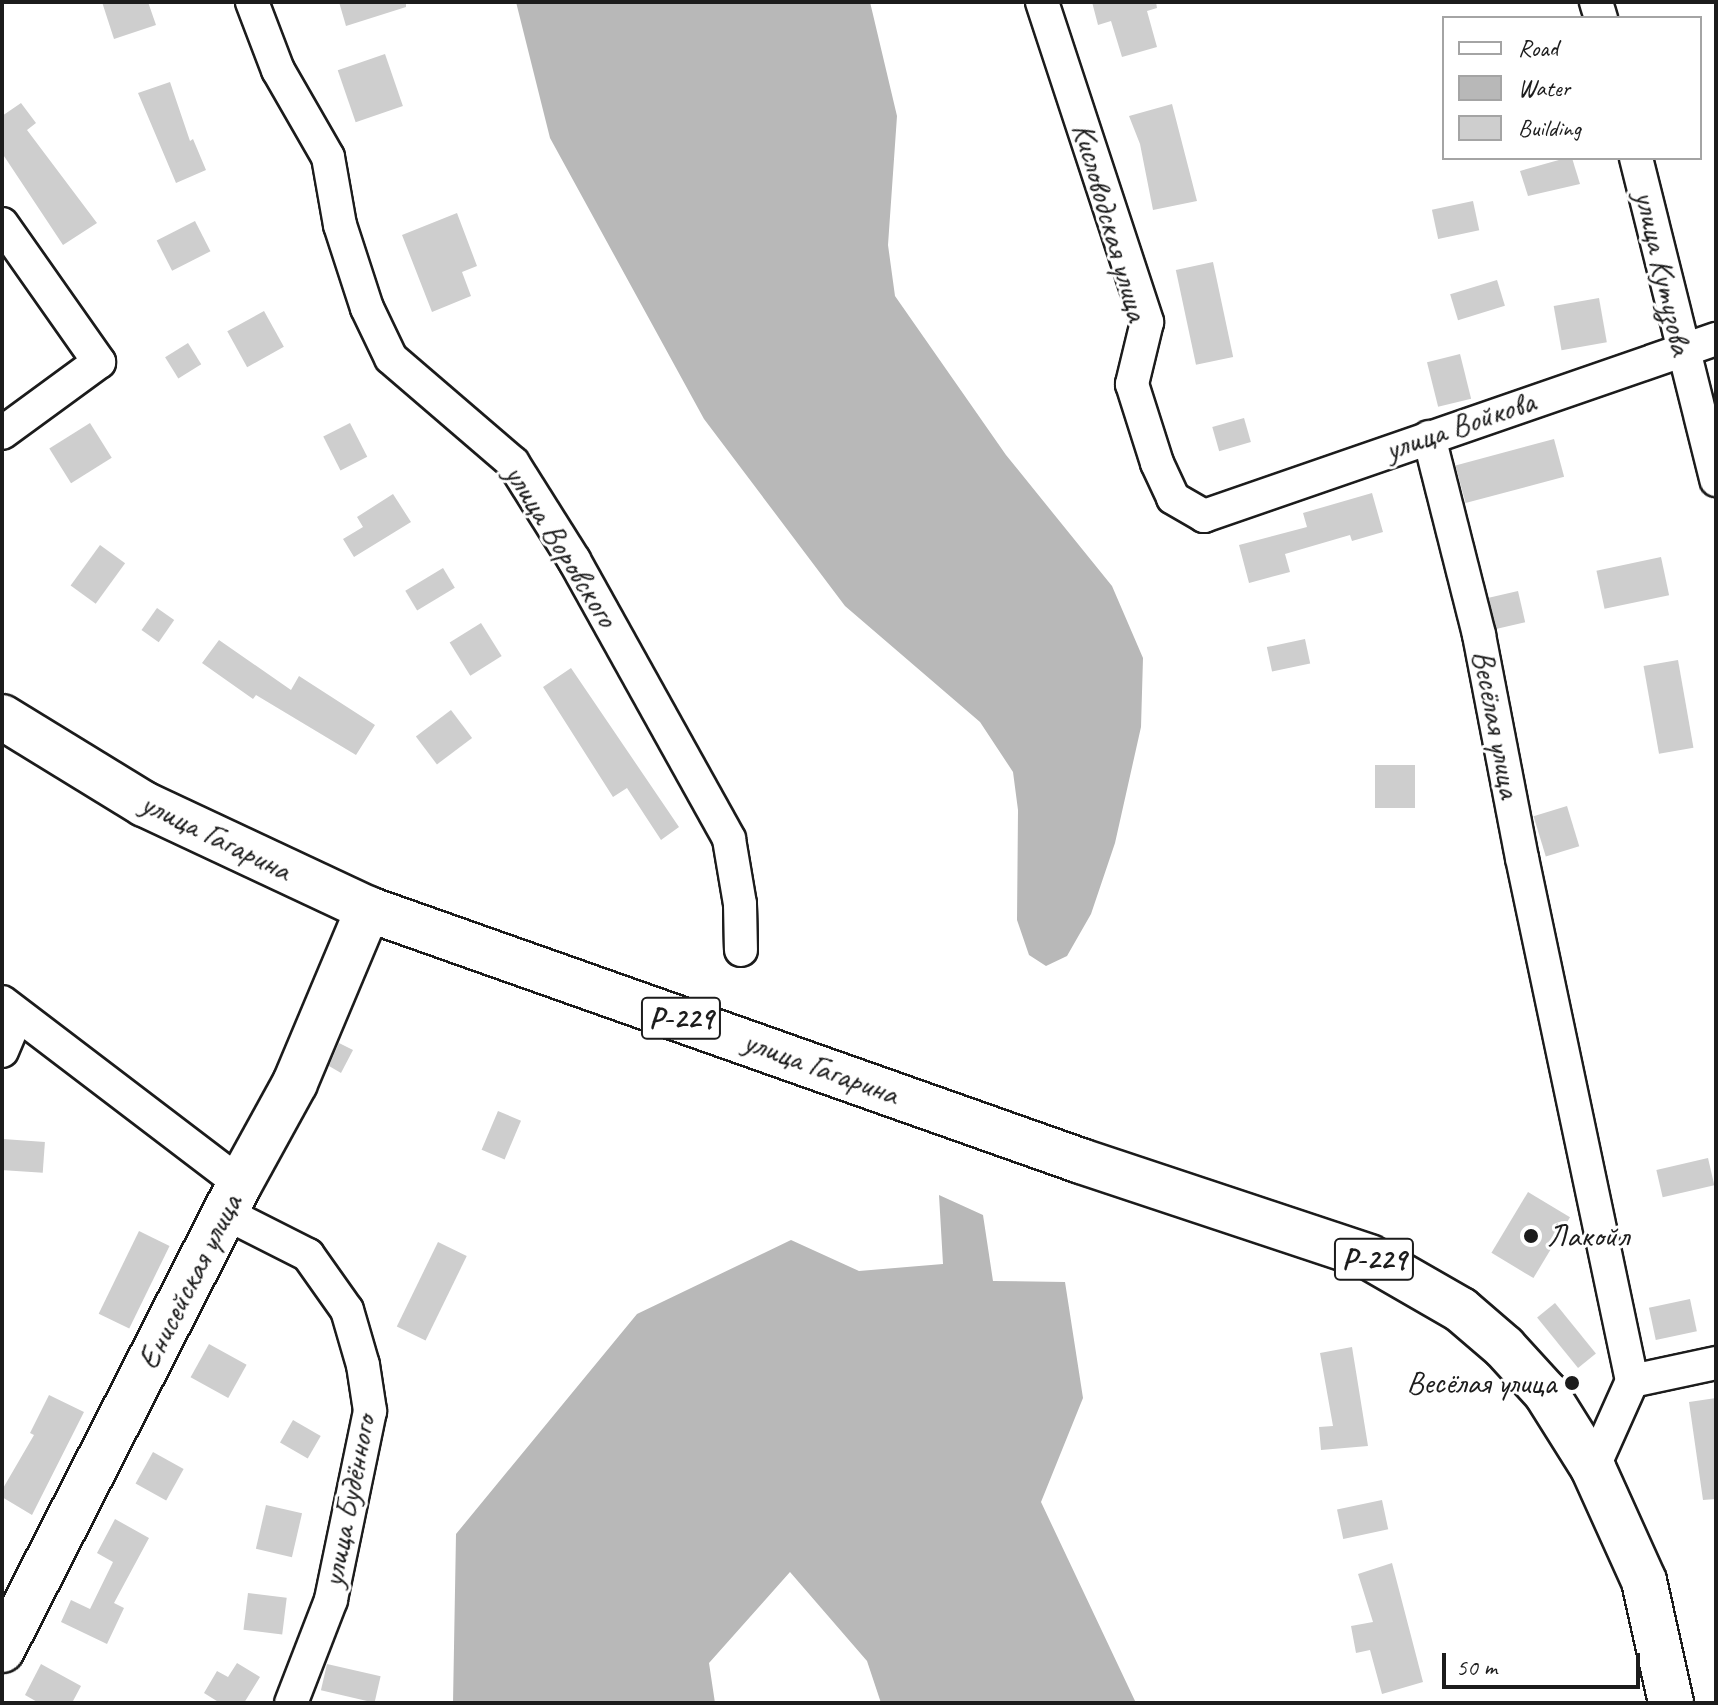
<!DOCTYPE html>
<meta charset="utf-8">
<style>
body{margin:0}
#map{position:relative;width:1718px;height:1705px;overflow:hidden;background:#fff;font-family:Caveat,sans-serif}
div>[style]{position:absolute}
[style*='--x']{left:calc(var(--x)*1px);top:calc(var(--y)*1px);width:calc(var(--w)*1px);rotate:calc(var(--a)*1deg)}
.water>*{inset:0;background:#b8b8b8}
.building>*{inset:0;background:#cecece;transform-origin:0 0}
.roads{filter:drop-shadow(2px 0 #1c1c1c) drop-shadow(-2px 0 #1c1c1c) drop-shadow(0 2px #1c1c1c) drop-shadow(0 -2px #1c1c1c)}
.street>*{height:32px;margin:-16px;padding:0 16px;transform-origin:16px;border-radius:16px;background:#fff}
.secondary>*{height:44px;margin:-22px;padding:0 22px;transform-origin:22px;border-radius:22px;background:#fff}
.primary>*{height:44px;margin:-22px;padding:0 22px;transform-origin:22px;border-radius:22px;background:#fff}
.dots>*{width:22px;height:22px;translate:-50% -50%;box-sizing:border-box;border:4px solid #fff;border-radius:50%}
span{translate:-50% -50%;white-space:nowrap;text-align:center;line-height:1.15;-webkit-text-stroke:6px #fff;paint-order:stroke}
.shield-label span{padding:2px 6px;background:#fff;border:2px solid;border-radius:6px;-webkit-text-stroke-width:0}
.shield-label{font-size:30px;color:#1c1c1c;font-weight:700}
.street-label{font-size:32px;color:#1c1c1c}
.poi-label{font-size:32px;color:#1c1c1c}
.left{translate:0 -50%;text-align:left}
.right{translate:-100% -50%;text-align:right}
.frame{position:absolute;inset:0;border:4px solid #1c1c1c;pointer-events:none}
.legend{position:absolute;left:1442px;top:16px;width:260px;height:144px;box-sizing:border-box;background:#fff;border:2px solid #a4a4a4;margin:0;padding:10px 14px;list-style:none;font-size:24px;color:#1c1c1c}
.legend li{display:flex;align-items:center;gap:16px;height:40px}
.legend b{width:40px;border:2px solid #a4a4a4}
.scale{position:absolute;left:1442px;top:1653px;width:198px;height:36px;box-sizing:border-box;border:4px solid #1c1c1c;border-top:0;padding-left:10px;font-size:24px;line-height:28px;white-space:nowrap;color:#1c1c1c;-webkit-text-stroke:6px #fff;paint-order:stroke}
</style>
<div id="map">
<div class="water">
<div style="clip-path:polygon(516px 2px,870px 2px,897px 116px,888px 245px,895px 296px,1006px 455px,1112px 586px,1143px 658px,1141px 727px,1115px 843px,1091px 914px,1067px 956px,1046px 966px,1029px 955px,1017px 920px,1018px 810px,1013px 772px,980px 722px,845px 606px,704px 419px,550px 138px)"></div>
<div style="clip-path:polygon(939px 1195px,983px 1215px,993px 1281px,1065px 1282px,1083px 1398px,1041px 1502px,1136px 1703px,881px 1703px,867px 1661px,790px 1572px,709px 1663px,715px 1703px,453px 1703px,456px 1534px,637px 1314px,791px 1240px,859px 1271px,943px 1264px)"></div>
</div>
<div class="building">
<div style="clip-path:polygon(102px 2px,148px 2px,156px 25px,114px 39px)"></div>
<div style="clip-path:polygon(339px 2px,406px 2px,406px 7px,346px 26px)"></div>
<div style="clip-path:polygon(1092px 2px,1156px 2px,1157px 8px,1147px 11px,1157px 47px,1122px 57px,1111px 21px,1098px 25px)"></div>
<div style="left:385px;top:54px;width:55px;height:50px;rotate:71deg"></div>
<div style="clip-path:polygon(170px 82px,190px 141px,193px 139px,206px 170px,176px 183px,138px 93px)"></div>
<div style="clip-path:polygon(21px 103px,36px 123px,27px 130px,97px 223px,63px 245px,2px 153px,2px 116px)"></div>
<div style="clip-path:polygon(1172px 104px,1197px 201px,1153px 210px,1140px 144px,1129px 116px)"></div>
<div style="clip-path:polygon(1566px 158px,1572px 158px,1580px 184px,1528px 196px,1520px 171px)"></div>
<div style="left:1473px;top:201px;width:30px;height:42px;rotate:78deg"></div>
<div style="clip-path:polygon(457px 213px,477px 266px,462px 272px,471px 296px,432px 312px,402px 235px)"></div>
<div style="left:195px;top:221px;width:34px;height:43px;rotate:63deg"></div>
<div style="left:1213px;top:262px;width:97px;height:38px;rotate:78deg"></div>
<div style="left:1497px;top:280px;width:27px;height:49px;rotate:73deg"></div>
<div style="left:1599px;top:298px;width:45px;height:46px;rotate:80deg"></div>
<div style="left:264px;top:311px;width:41px;height:42px;rotate:61deg"></div>
<div style="left:188px;top:343px;width:25px;height:27px;rotate:58deg"></div>
<div style="left:1460px;top:354px;width:46px;height:34px;rotate:76deg"></div>
<div style="left:1244px;top:418px;width:25px;height:33px;rotate:74deg"></div>
<div style="left:90px;top:423px;width:41px;height:48px;rotate:58deg"></div>
<div style="left:350px;top:423px;width:38px;height:30px;rotate:63deg"></div>
<div style="left:1554px;top:439px;width:39px;height:102px;rotate:75deg"></div>
<div style="clip-path:polygon(1372px 493px,1383px 532px,1352px 541px,1350px 535px,1285px 554px,1290px 572px,1249px 583px,1239px 545px,1307px 527px,1303px 513px)"></div>
<div style="clip-path:polygon(393px 494px,411px 522px,354px 557px,343px 539px,363px 527px,357px 517px)"></div>
<div style="left:100px;top:545px;width:31px;height:50px;rotate:36deg"></div>
<div style="left:1661px;top:557px;width:39px;height:66px;rotate:78deg"></div>
<div style="left:443px;top:568px;width:23px;height:44px;rotate:59deg"></div>
<div style="left:1518px;top:591px;width:32px;height:30px;rotate:77deg"></div>
<div style="left:157px;top:608px;width:21px;height:27px;rotate:35deg"></div>
<div style="left:481px;top:623px;width:39px;height:37px;rotate:58deg"></div>
<div style="left:1305px;top:639px;width:25px;height:39px;rotate:78deg"></div>
<div style="clip-path:polygon(219px 640px,291px 690px,299px 676px,375px 725px,356px 755px,256px 695px,253px 699px,202px 663px)"></div>
<div style="left:1678px;top:660px;width:89px;height:35px;rotate:80deg"></div>
<div style="clip-path:polygon(571px 668px,679px 827px,661px 840px,627px 788px,613px 797px,543px 687px)"></div>
<div style="left:451px;top:710px;width:35px;height:44px;rotate:53deg"></div>
<div style="left:1375px;top:765px;width:40px;height:43px"></div>
<div style="left:1567px;top:806px;width:42px;height:35px;rotate:73deg"></div>
<div style="clip-path:polygon(339px 1043px,353px 1050px,341px 1073px,329px 1066px)"></div>
<div style="left:498px;top:1111px;width:25px;height:42px;rotate:23deg"></div>
<div style="left:3px;top:1139px;width:42px;height:31px;rotate:4deg"></div>
<div style="left:1708px;top:1158px;width:28px;height:53px;rotate:77deg"></div>
<div style="left:1528px;top:1192px;width:49px;height:71px;rotate:31deg"></div>
<div style="left:139px;top:1231px;width:34px;height:92px;rotate:26deg"></div>
<div style="left:438px;top:1242px;width:32px;height:94px;rotate:26deg"></div>
<div style="left:1690px;top:1299px;width:33px;height:42px;rotate:78deg"></div>
<div style="left:1555px;top:1303px;width:65px;height:23px;rotate:51deg"></div>
<div style="left:209px;top:1344px;width:43px;height:38px;rotate:29deg"></div>
<div style="clip-path:polygon(1352px 1347px,1368px 1446px,1321px 1450px,1319px 1427px,1333px 1426px,1320px 1353px)"></div>
<div style="clip-path:polygon(49px 1395px,84px 1412px,32px 1515px,2px 1497px,2px 1490px,34px 1435px,30px 1433px)"></div>
<div style="clip-path:polygon(1716px 1398px,1716px 1499px,1703px 1500px,1689px 1402px)"></div>
<div style="left:293px;top:1420px;width:32px;height:26px;rotate:30deg"></div>
<div style="left:153px;top:1452px;width:35px;height:36px;rotate:29deg"></div>
<div style="left:1382px;top:1500px;width:30px;height:46px;rotate:78deg"></div>
<div style="left:266px;top:1505px;width:37px;height:45px;rotate:13deg"></div>
<div style="clip-path:polygon(115px 1519px,149px 1538px,114px 1603px,124px 1608px,107px 1644px,61px 1622px,71px 1600px,90px 1609px,113px 1562px,97px 1553px)"></div>
<div style="clip-path:polygon(1392px 1563px,1423px 1682px,1382px 1694px,1370px 1650px,1356px 1653px,1351px 1626px,1373px 1622px,1358px 1574px)"></div>
<div style="left:248px;top:1593px;width:39px;height:37px;rotate:7deg"></div>
<div style="clip-path:polygon(237px 1663px,260px 1677px,244px 1703px,220px 1703px,204px 1693px,217px 1671px,228px 1677px)"></div>
<div style="clip-path:polygon(41px 1664px,81px 1686px,72px 1703px,39px 1703px,25px 1695px)"></div>
<div style="left:327px;top:1664px;width:55px;height:27px;rotate:13deg"></div>
</div>
<div class="roads">
<div class="street">
<div style="--x:252;--y:2;--w:73;--a:69.1"></div>
<div style="--x:278;--y:70;--w:100;--a:60.1"></div>
<div style="--x:328;--y:157;--w:69;--a:80"></div>
<div style="--x:340;--y:225;--w:87;--a:72"></div>
<div style="--x:367;--y:308;--w:55;--a:64.4"></div>
<div style="--x:391;--y:358;--w:161;--a:40.7"></div>
<div style="--x:513;--y:463;--w:115;--a:57.8"></div>
<div style="--x:574;--y:560;--w:319;--a:60.9"></div>
<div style="--x:729;--y:839;--w:66;--a:80.4"></div>
<div style="--x:740;--y:904;--w:46;--a:88.8"></div>
<div style="--x:1042;--y:2;--w:337;--a:71.8"></div>
<div style="--x:1147;--y:322;--w:64;--a:103.6"></div>
<div style="--x:1132;--y:384;--w:83;--a:72.4"></div>
<div style="--x:1157;--y:463;--w:38;--a:65"></div>
<div style="--x:1173;--y:498;--w:36;--a:30"></div>
<div style="--x:1204;--y:516;--w:542;--a:-19.07"></div>
<div style="--x:1596;--y:2;--w:17;--a:73"></div>
<div style="--x:1636;--y:158;--w:332;--a:76"></div>
<div style="--x:2;--y:224;--w:169;--a:54.9"></div>
<div style="--x:99;--y:362;--w:120;--a:143.8"></div>
<div style="--x:1429;--y:437;--w:204;--a:75.8"></div>
<div style="--x:1479;--y:635;--w:227;--a:79.1"></div>
<div style="--x:1522;--y:858;--w:534;--a:78.12"></div>
<div style="--x:1632;--y:1381;--w:95;--a:114.1"></div>
<div style="--x:2;--y:1002;--w:299;--a:37.3"></div>
<div style="--x:2;--y:1051;--w:38;--a:-67"></div>
<div style="--x:225;--y:1213;--w:93;--a:26.8"></div>
<div style="--x:308;--y:1255;--w:67;--a:54.7"></div>
<div style="--x:347;--y:1310;--w:57;--a:73.8"></div>
<div style="--x:363;--y:1365;--w:47;--a:81.3"></div>
<div style="--x:370;--y:1411;--w:193;--a:101.7"></div>
<div style="--x:331;--y:1600;--w:110;--a:111.2"></div>
<div style="--x:1632;--y:1381;--w:86;--a:-12.1"></div>
</div>
<div class="secondary">
<div style="--x:2;--y:1650;--w:524;--a:-62.99"></div>
<div style="--x:240;--y:1183;--w:114;--a:-61.2"></div>
<div style="--x:295;--y:1083;--w:189;--a:-67.2"></div>
</div>
<div class="primary">
<div style="--x:2;--y:717;--w:167;--a:31.5"></div>
<div style="--x:144;--y:804;--w:247;--a:25.1"></div>
<div style="--x:368;--y:909;--w:756;--a:19.47"></div>
<div style="--x:1081;--y:1161;--w:304;--a:18.4"></div>
<div style="--x:1369;--y:1257;--w:106;--a:29.9"></div>
<div style="--x:1461;--y:1310;--w:57;--a:40.7"></div>
<div style="--x:1504;--y:1347;--w:62;--a:47.6"></div>
<div style="--x:1546;--y:1393;--w:89;--a:57.9"></div>
<div style="--x:1593;--y:1468;--w:124;--a:65.7"></div>
<div style="--x:1644;--y:1581;--w:125;--a:77.5"></div>
</div>
</div>
<div class="dots">
<div style="left:1531px;top:1236px;background:#1c1c1c"></div>
<div style="left:1572px;top:1383px;background:#1c1c1c"></div>
</div>
<div class="shield-label">
<span style="left:681px;top:1018px">Р-229</span>
<span style="left:1374px;top:1259px">Р-229</span>
</div>
<div class="street-label">
<span style="left:1110px;top:222px;rotate:74deg">Кисловодская улица</span>
<span style="left:1663px;top:273px;rotate:77deg">улица Кутузова</span>
<span style="left:1460px;top:426px;rotate:-19deg">улица Войкова</span>
<span style="left:561px;top:546px;rotate:58deg">улица Воровского</span>
<span style="left:1496px;top:724px;rotate:79deg">Весёлая улица</span>
<span style="left:216px;top:837px;rotate:26deg">улица Гагарина</span>
<span style="left:821px;top:1068px;rotate:20deg">улица Гагарина</span>
<span style="left:190px;top:1282px;rotate:-63deg">Енисейская улица</span>
<span style="left:349px;top:1501px;rotate:-79deg">улица Будённого</span>
</div>
<div class="poi-label">
<span class="left" style="left:1547px;top:1236px">Лакойл</span>
<span class="right" style="left:1556px;top:1383px">Весёлая улица</span>
</div>
<div class="frame"></div>
<ul class="legend">
<li><b style="height:10px;background:#fff"></b>Road</li>
<li><b style="height:22px;background:#b8b8b8"></b>Water</li>
<li><b style="height:22px;background:#cecece"></b>Building</li>
</ul>
<div class="scale">50 m</div>
</div>
